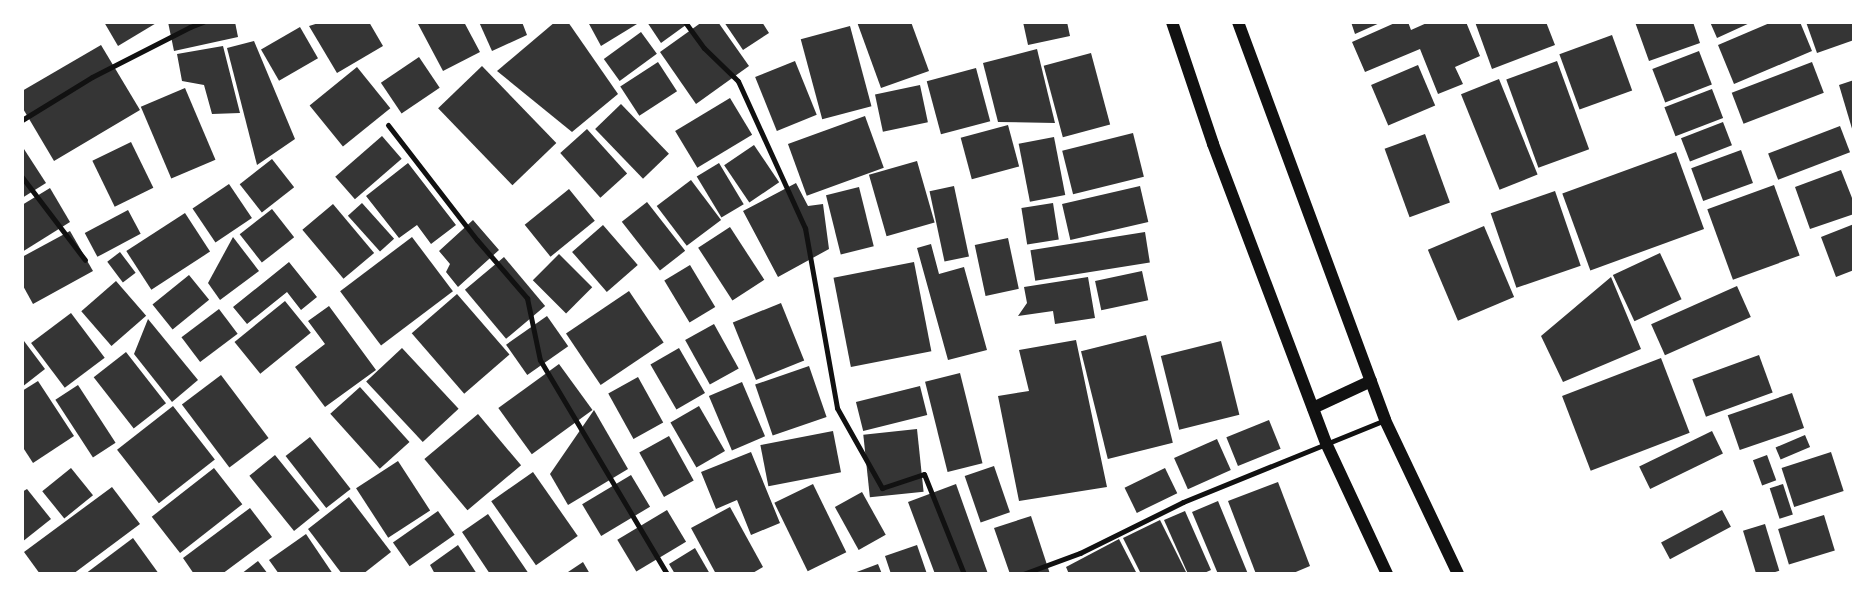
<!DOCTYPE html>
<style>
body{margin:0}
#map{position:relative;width:1876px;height:596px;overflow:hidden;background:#fff;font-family:"IBM Plex Sans",sans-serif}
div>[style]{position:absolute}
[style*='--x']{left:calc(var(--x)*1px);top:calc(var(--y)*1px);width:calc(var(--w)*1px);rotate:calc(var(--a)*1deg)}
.building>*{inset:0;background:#353535;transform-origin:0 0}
.minor>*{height:5px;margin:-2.5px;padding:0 2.5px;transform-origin:2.5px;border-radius:2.5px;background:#111}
.primary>*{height:12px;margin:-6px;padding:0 6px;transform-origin:6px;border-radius:6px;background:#111}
span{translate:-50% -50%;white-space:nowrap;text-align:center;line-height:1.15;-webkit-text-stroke:5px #fff;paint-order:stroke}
.frame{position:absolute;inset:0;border:24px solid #fff;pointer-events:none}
</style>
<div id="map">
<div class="building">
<div style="clip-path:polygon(104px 22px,158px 22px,118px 46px)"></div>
<div style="clip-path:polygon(168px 22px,235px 22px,238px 37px,174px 51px)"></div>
<div style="clip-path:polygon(322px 22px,369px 22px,383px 46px,337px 73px,309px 26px)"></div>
<div style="clip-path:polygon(417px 22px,464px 22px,480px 52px,443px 71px)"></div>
<div style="clip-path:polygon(479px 22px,522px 22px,527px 35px,492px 51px)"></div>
<div style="clip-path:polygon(555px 22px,568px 22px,618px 94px,572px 132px,497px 71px)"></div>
<div style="clip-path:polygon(588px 22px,636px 22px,637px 24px,601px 46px)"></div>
<div style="clip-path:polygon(647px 22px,690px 22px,661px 43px)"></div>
<div style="clip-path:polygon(702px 22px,718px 22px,749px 66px,696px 104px,660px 52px)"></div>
<div style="clip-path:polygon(724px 22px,762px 22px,769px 33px,743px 50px)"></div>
<div style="clip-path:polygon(857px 22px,911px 22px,929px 71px,881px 88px)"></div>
<div style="clip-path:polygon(1023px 22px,1067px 22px,1070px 36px,1028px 45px)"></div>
<div style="clip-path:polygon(1351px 22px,1382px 22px,1355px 34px)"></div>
<div style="clip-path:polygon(1397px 22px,1408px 22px,1411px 30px,1429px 22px,1466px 22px,1480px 56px,1455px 67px,1463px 84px,1438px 94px,1420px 49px,1365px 72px,1352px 42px)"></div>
<div style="clip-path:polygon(1475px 22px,1546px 22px,1555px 45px,1492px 69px)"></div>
<div style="clip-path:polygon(1635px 22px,1693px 22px,1700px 43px,1649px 61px)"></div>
<div style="clip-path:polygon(1710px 22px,1752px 22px,1717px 38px)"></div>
<div style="clip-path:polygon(1772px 22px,1800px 22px,1812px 51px,1734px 84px,1718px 45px)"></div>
<div style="clip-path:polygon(1806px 22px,1854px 22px,1854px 40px,1817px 53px)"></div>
<div style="left:850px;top:26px;width:83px;height:51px;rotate:75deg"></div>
<div style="left:300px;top:27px;width:36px;height:45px;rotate:60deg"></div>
<div style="left:641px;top:32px;width:27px;height:46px;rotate:54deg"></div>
<div style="left:1612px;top:35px;width:59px;height:56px;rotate:70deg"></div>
<div style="clip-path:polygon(254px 41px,295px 139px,257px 165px,227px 48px)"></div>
<div style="clip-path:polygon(101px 45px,140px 110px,54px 161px,22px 107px,22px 91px)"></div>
<div style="clip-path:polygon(223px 46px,240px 113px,212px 114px,204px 85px,182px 81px,177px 54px)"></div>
<div style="clip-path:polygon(1037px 49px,1055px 123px,998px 122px,983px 63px)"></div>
<div style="left:1699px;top:51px;width:36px;height:50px;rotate:69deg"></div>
<div style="left:1091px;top:53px;width:74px;height:49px;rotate:75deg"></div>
<div style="left:419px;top:57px;width:37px;height:46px;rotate:56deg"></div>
<div style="left:795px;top:61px;width:58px;height:43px;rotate:68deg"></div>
<div style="left:1557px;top:61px;width:94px;height:54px;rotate:70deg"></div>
<div style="left:658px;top:62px;width:35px;height:45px;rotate:57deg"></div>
<div style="left:1812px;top:62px;width:33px;height:86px;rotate:69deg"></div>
<div style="left:1418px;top:65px;width:44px;height:51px;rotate:67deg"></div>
<div style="left:482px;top:66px;width:107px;height:61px;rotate:46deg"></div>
<div style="left:357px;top:67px;width:53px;height:61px;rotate:51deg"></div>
<div style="left:976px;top:68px;width:55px;height:51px;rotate:75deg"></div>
<div style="left:1499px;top:79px;width:103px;height:41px;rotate:68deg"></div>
<div style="clip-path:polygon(1854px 80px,1854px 132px,1853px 132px,1839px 85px)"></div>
<div style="left:920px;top:85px;width:38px;height:46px;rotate:78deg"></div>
<div style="left:185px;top:88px;width:78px;height:48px;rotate:67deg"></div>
<div style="left:1712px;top:89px;width:31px;height:51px;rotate:69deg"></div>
<div style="left:730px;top:98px;width:43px;height:64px;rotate:59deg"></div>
<div style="left:621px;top:104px;width:69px;height:36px;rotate:46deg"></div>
<div style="left:865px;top:116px;width:55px;height:82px;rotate:70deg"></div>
<div style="left:1723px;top:122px;width:25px;height:45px;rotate:69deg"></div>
<div style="left:1008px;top:125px;width:43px;height:49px;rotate:75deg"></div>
<div style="left:1840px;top:126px;width:28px;height:77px;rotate:69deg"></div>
<div style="left:587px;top:129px;width:60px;height:36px;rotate:48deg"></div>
<div style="left:1133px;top:133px;width:45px;height:73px;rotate:76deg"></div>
<div style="left:1425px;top:134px;width:73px;height:43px;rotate:70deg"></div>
<div style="left:382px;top:136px;width:30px;height:62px;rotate:49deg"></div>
<div style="left:1054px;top:137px;width:59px;height:36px;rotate:79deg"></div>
<div style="left:131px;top:142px;width:51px;height:43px;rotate:64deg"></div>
<div style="left:754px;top:145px;width:45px;height:36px;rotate:56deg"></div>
<div style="clip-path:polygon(22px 146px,46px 183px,22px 198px)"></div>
<div style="left:1741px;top:150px;width:35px;height:53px;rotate:70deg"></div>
<div style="left:1676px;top:152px;width:82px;height:121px;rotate:70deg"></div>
<div style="left:272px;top:159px;width:36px;height:41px;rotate:52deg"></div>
<div style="left:917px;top:161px;width:64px;height:50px;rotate:74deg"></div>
<div style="clip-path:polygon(408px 163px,456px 225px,431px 244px,417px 225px,399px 238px,366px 196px)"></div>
<div style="left:719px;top:163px;width:48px;height:26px;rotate:59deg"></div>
<div style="clip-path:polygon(1841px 170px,1854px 203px,1854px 214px,1810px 229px,1795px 187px)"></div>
<div style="left:691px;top:180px;width:50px;height:43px;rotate:53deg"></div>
<div style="clip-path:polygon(796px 183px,808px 206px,823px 204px,829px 249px,778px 277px,743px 211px)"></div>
<div style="left:229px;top:184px;width:41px;height:44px;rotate:56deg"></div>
<div style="left:1774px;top:185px;width:75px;height:71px;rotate:70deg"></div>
<div style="left:954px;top:186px;width:72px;height:25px;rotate:78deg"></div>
<div style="left:1140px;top:186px;width:37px;height:80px;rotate:77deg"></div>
<div style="left:859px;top:187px;width:61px;height:34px;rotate:76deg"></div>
<div style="clip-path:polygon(50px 188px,70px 222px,22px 252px,22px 205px)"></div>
<div style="left:569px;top:189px;width:41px;height:57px;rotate:51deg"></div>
<div style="left:1555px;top:191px;width:79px;height:68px;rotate:71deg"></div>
<div style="left:647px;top:202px;width:62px;height:32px;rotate:52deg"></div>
<div style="left:362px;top:203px;width:48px;height:19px;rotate:48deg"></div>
<div style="left:1053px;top:203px;width:37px;height:32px;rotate:81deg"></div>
<div style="left:333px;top:204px;width:64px;height:40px;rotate:50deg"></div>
<div style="left:272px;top:209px;width:36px;height:41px;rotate:52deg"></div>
<div style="left:128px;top:210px;width:27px;height:49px;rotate:62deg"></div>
<div style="left:185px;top:213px;width:46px;height:70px;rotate:57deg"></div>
<div style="clip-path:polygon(473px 220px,499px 250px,458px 287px,446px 272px,450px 264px,439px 251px)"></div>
<div style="clip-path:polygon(1854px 224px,1854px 270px,1836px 277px,1821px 237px)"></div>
<div style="left:603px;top:225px;width:53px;height:41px;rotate:49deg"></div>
<div style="left:1484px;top:226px;width:77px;height:61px;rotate:67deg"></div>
<div style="left:730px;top:227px;width:63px;height:38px;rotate:57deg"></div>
<div style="clip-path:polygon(70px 231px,93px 271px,33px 304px,22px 284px,22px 257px)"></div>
<div style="left:1145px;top:232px;width:31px;height:116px;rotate:81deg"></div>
<div style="clip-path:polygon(233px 237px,259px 271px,220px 300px,208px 283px)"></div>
<div style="left:412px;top:237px;width:68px;height:90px;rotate:53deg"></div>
<div style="left:1008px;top:238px;width:52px;height:34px;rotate:78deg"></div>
<div style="clip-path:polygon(931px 244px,939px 274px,964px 267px,987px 350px,948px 360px,917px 248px)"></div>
<div style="left:120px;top:252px;width:26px;height:16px;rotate:53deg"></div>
<div style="left:1660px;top:253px;width:51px;height:52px;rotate:65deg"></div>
<div style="left:559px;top:254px;width:47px;height:37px;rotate:45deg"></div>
<div style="left:504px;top:257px;width:64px;height:51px;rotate:50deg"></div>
<div style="clip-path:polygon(289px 262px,317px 297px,301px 310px,287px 292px,247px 324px,233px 307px)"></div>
<div style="left:914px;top:262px;width:91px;height:82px;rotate:79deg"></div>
<div style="left:690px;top:265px;width:49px;height:30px;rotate:59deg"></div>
<div style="left:1142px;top:271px;width:30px;height:48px;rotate:78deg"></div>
<div style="left:189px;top:275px;width:32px;height:47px;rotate:51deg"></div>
<div style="clip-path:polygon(1088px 277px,1095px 318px,1055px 324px,1053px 311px,1018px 316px,1027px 303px,1024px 287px)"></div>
<div style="clip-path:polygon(1611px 277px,1641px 349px,1563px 382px,1541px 336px)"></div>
<div style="left:116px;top:281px;width:46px;height:46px;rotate:49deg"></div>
<div style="left:1737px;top:286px;width:34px;height:94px;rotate:66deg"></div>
<div style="left:629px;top:291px;width:62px;height:76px;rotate:56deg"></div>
<div style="left:457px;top:294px;width:80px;height:60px;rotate:49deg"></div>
<div style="left:285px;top:301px;width:41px;height:65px;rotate:51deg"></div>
<div style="left:781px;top:303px;width:62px;height:52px;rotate:68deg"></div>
<div style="clip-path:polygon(329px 306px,376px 370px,325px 407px,295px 367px,325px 344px,308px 321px)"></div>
<div style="left:219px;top:309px;width:31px;height:47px;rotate:53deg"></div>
<div style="left:71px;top:313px;width:56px;height:50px;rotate:53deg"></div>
<div style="left:547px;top:316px;width:37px;height:50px;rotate:55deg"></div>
<div style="clip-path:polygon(148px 319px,198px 380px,172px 402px,134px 354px)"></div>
<div style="left:714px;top:324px;width:51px;height:33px;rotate:61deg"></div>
<div style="left:1146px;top:335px;width:111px;height:67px;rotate:76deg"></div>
<div style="clip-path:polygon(1076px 340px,1107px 487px,1019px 501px,998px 396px,1029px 391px,1019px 350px)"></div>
<div style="clip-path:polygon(24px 341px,45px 369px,22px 387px,22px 342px)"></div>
<div style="left:1221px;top:341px;width:76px;height:62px;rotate:76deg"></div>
<div style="left:402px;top:348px;width:83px;height:49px;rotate:47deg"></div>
<div style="left:679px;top:348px;width:52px;height:33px;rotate:60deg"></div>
<div style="left:126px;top:352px;width:65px;height:41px;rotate:52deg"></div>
<div style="left:1759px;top:355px;width:40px;height:71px;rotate:70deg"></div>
<div style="left:1661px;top:358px;width:80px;height:106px;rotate:69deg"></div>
<div style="left:559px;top:364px;width:57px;height:75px;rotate:54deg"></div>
<div style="left:809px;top:366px;width:54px;height:57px;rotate:71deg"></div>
<div style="left:960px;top:373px;width:93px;height:36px;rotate:76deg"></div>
<div style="left:221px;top:375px;width:79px;height:49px;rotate:53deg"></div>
<div style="left:638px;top:377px;width:52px;height:34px;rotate:61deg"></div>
<div style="clip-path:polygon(38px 381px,74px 436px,33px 463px,22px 446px,22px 391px)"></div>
<div style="left:742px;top:382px;width:59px;height:36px;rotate:67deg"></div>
<div style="left:78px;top:385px;width:69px;height:27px;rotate:57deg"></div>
<div style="left:920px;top:386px;width:30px;height:66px;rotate:76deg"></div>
<div style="left:360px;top:387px;width:74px;height:40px;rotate:48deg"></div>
<div style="left:1792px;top:393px;width:37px;height:68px;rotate:71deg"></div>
<div style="left:173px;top:406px;width:68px;height:71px;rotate:52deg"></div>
<div style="left:699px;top:406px;width:52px;height:33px;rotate:60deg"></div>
<div style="clip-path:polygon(594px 410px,628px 469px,568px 505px,550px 474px)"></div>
<div style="left:478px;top:414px;width:67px;height:70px;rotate:50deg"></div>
<div style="left:1269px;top:420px;width:31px;height:46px;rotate:68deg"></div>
<div style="left:917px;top:429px;width:63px;height:54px;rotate:84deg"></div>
<div style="left:833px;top:431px;width:42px;height:74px;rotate:79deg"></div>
<div style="left:1712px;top:431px;width:25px;height:81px;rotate:64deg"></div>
<div style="left:1805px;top:435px;width:13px;height:32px;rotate:67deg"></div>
<div style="left:669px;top:436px;width:51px;height:34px;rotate:61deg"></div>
<div style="left:310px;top:437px;width:66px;height:31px;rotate:52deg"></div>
<div style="left:1217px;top:439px;width:34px;height:47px;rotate:66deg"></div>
<div style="clip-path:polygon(751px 452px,780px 523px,751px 535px,737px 500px,716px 509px,701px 472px)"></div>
<div style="left:1831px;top:452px;width:41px;height:52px;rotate:72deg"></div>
<div style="left:275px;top:455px;width:71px;height:33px;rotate:51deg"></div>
<div style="left:1767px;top:455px;width:27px;height:15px;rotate:70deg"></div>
<div style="left:398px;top:461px;width:59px;height:50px;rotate:57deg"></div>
<div style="left:994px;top:466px;width:49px;height:31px;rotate:71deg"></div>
<div style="left:71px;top:468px;width:35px;height:37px;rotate:51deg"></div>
<div style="left:214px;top:468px;width:46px;height:79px;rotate:52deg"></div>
<div style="left:1165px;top:468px;width:28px;height:45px;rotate:64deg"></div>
<div style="left:533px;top:472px;width:78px;height:51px;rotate:55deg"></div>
<div style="left:631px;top:475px;width:37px;height:57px;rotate:59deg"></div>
<div style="clip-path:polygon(1278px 482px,1310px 566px,1291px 574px,1256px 574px,1228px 501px)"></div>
<div style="left:813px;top:484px;width:76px;height:43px;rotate:64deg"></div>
<div style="clip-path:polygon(956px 484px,988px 574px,935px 574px,908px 502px)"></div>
<div style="left:1783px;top:484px;width:32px;height:14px;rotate:72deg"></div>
<div style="clip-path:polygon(112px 487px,140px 524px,73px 574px,40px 574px,24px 552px)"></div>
<div style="clip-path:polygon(27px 489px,51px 519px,22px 542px,22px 492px)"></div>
<div style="left:862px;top:492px;width:49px;height:31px;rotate:61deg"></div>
<div style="clip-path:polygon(349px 497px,391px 552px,363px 574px,342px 574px,308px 529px)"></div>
<div style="clip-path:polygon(1218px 501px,1248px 574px,1218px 574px,1192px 512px)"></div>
<div style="clip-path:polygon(730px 507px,763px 567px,751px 574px,716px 574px,691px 528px)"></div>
<div style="clip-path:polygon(250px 508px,272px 537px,222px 574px,194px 574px,183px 558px)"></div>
<div style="left:667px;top:510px;width:37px;height:58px;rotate:59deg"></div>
<div style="left:1722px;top:510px;width:19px;height:69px;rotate:62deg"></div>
<div style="left:438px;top:511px;width:29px;height:55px;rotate:55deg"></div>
<div style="clip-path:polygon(1185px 511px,1211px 570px,1202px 574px,1188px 574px,1164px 520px)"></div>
<div style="clip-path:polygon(488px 514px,529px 574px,490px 574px,462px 532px)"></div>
<div style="left:1824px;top:515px;width:37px;height:48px;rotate:73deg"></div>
<div style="clip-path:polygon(1031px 516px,1050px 574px,1010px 574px,994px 528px)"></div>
<div style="clip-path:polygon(1160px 520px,1187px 574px,1141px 574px,1123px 538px)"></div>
<div style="left:1765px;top:524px;width:49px;height:23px;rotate:73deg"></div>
<div style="clip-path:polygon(306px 534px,333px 574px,279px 574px,269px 560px)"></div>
<div style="clip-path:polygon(133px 538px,159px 574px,85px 574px)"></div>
<div style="clip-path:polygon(1119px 539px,1137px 574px,1069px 574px,1066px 567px)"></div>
<div style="clip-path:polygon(458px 545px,477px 574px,435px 574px,430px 565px)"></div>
<div style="clip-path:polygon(917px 545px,927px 574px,891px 574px,885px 556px)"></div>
<div style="clip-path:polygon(695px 548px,710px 574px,675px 574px,669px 564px)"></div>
<div style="clip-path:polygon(258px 561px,268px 574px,241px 574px)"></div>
<div style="clip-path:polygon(583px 562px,590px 574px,565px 574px)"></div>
<div style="clip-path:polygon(878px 564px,882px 574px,854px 574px,854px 573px)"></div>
</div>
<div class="minor">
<div style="--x:685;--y:22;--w:32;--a:54"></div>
<div style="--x:704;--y:48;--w:47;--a:44.1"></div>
<div style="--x:738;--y:81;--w:162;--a:65.5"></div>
<div style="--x:805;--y:228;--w:183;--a:79.9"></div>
<div style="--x:837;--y:408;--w:92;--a:60.6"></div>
<div style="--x:882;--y:488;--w:44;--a:-18.4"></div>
<div style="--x:924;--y:474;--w:108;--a:68.2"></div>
<div style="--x:22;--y:120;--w:82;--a:-31.6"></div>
<div style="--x:92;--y:77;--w:110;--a:-27"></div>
<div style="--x:190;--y:27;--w:14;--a:-21"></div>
<div style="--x:388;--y:125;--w:145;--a:52.3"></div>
<div style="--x:477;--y:240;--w:77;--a:49.2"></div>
<div style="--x:527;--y:298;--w:63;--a:78.2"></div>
<div style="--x:540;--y:360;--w:249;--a:59.3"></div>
<div style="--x:22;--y:177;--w:104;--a:52.8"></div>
<div style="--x:1023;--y:574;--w:61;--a:-20.2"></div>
<div style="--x:1080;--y:553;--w:115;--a:-26.3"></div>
<div style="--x:1183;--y:502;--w:218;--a:-22.1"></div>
</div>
<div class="primary">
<div style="--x:1172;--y:22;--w:129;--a:71.4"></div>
<div style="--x:1213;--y:144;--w:320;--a:69.3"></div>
<div style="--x:1326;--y:443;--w:145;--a:65"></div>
<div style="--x:1238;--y:22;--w:424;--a:69.7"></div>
<div style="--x:1385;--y:420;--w:170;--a:64.6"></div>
<div style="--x:1313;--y:408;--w:64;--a:-25"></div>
</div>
<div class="frame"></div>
</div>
